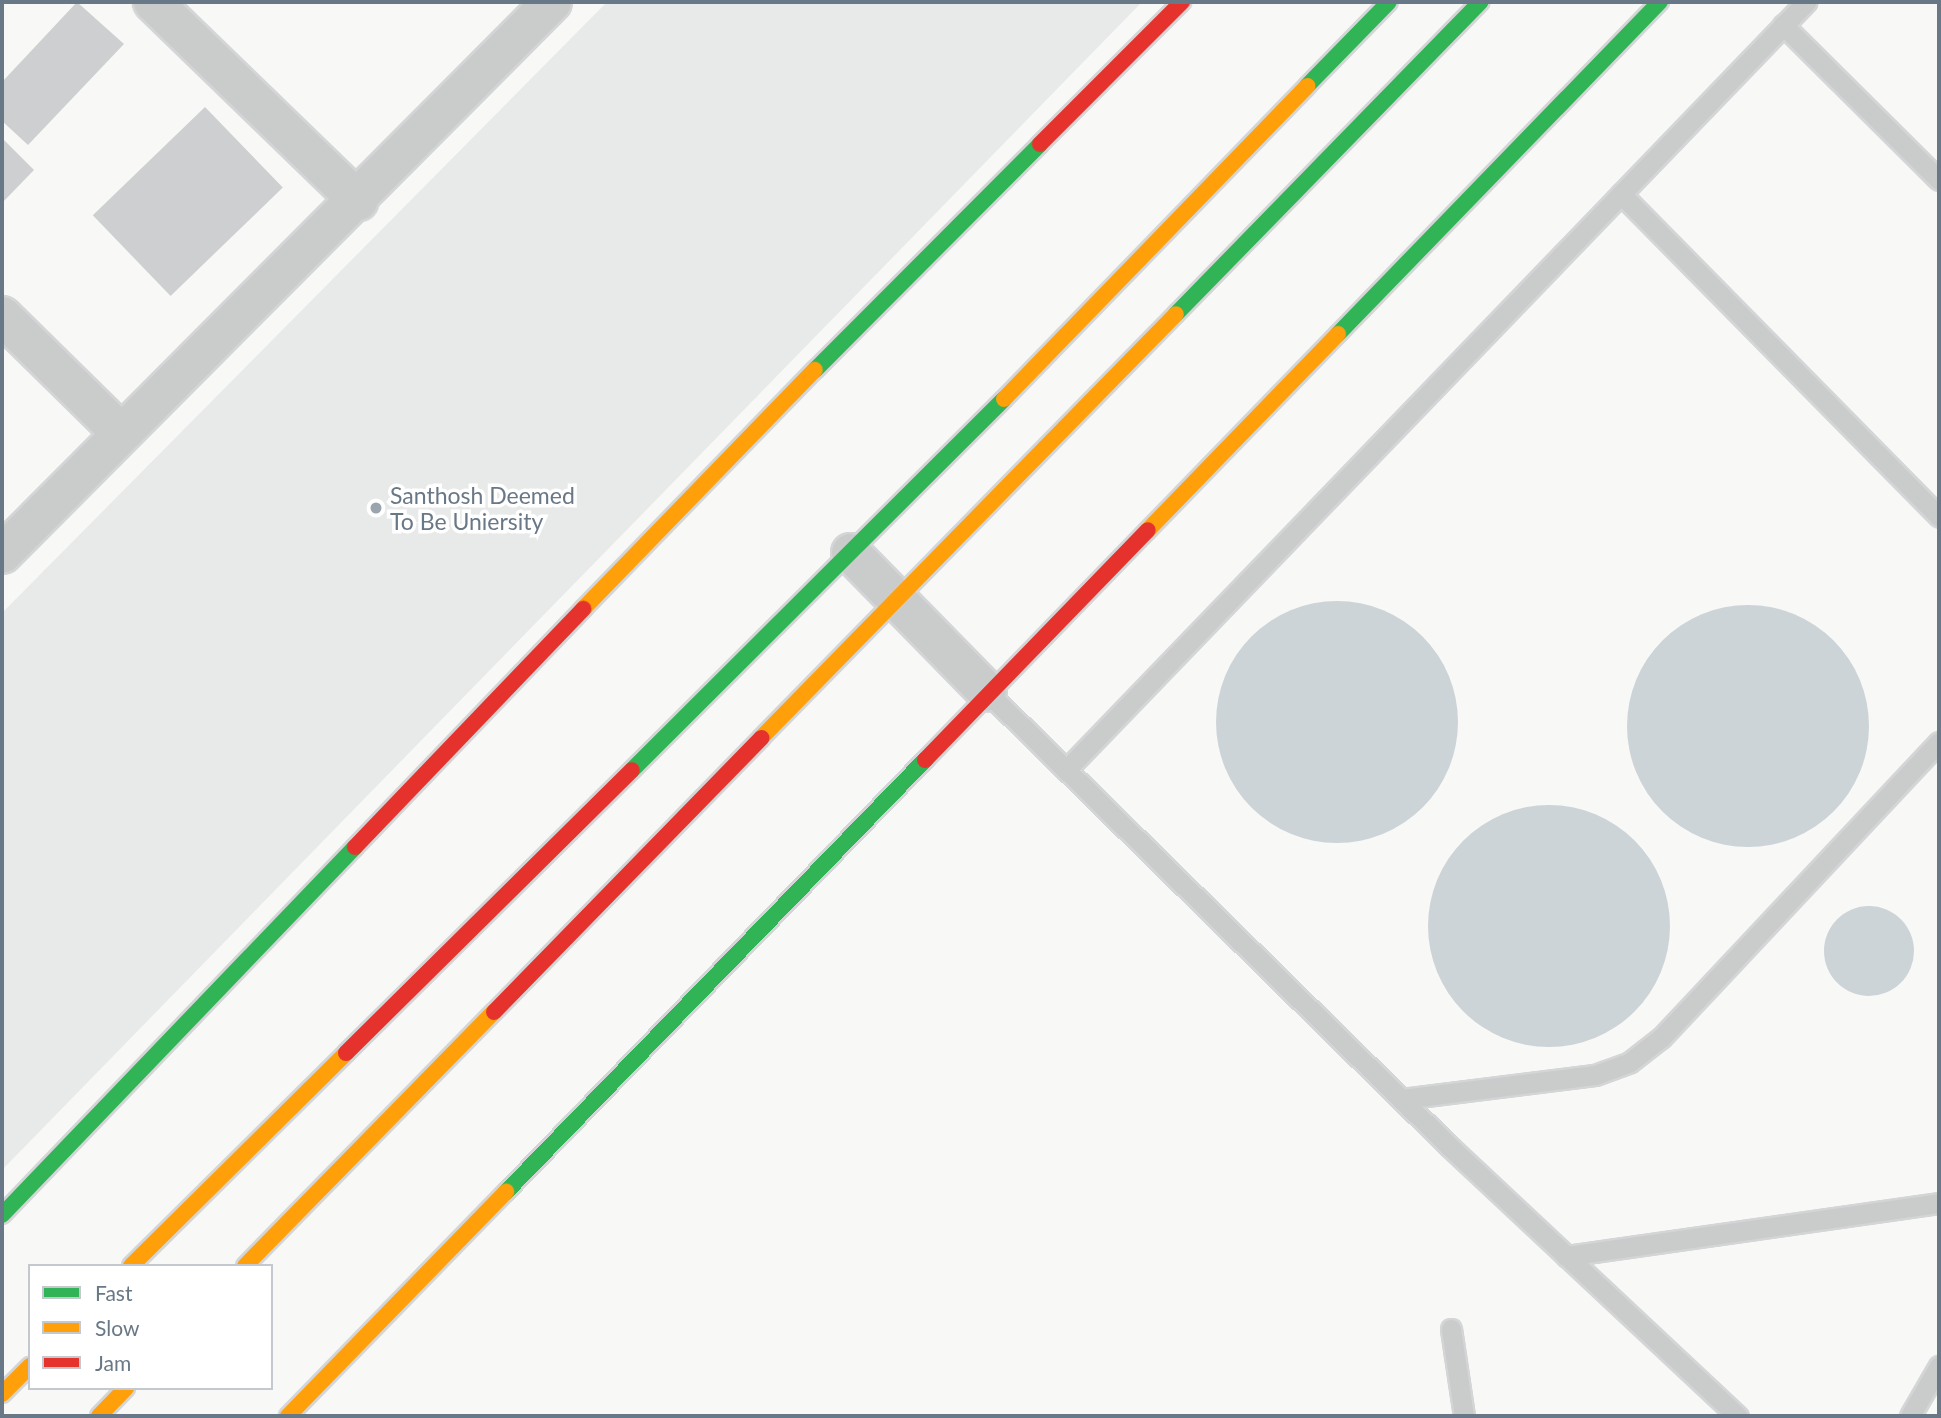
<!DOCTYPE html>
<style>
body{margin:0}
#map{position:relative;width:1941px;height:1418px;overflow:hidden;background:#f8f8f7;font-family:Lato,sans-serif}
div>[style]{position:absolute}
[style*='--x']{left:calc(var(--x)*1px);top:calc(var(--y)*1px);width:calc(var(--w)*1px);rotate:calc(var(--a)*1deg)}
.built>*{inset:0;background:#e8e9e9}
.water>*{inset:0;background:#cdd4d7}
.round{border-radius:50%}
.building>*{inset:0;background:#cecfd0;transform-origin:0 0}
.roads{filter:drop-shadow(2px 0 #d4d5d6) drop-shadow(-2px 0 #d4d5d6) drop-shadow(0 2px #d4d5d6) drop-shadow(0 -2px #d4d5d6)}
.lane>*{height:19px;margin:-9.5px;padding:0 9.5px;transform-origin:9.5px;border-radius:9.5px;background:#cacccc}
.street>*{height:38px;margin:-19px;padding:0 19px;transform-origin:19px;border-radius:19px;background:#cacccc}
.fast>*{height:16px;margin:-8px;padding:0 8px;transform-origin:8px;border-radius:8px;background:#30b455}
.slow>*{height:16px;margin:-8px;padding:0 8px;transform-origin:8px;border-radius:8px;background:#ff9f0a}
.jam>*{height:16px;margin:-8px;padding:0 8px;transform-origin:8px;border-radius:8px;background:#e5322d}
.dots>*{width:19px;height:19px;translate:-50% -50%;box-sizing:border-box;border:4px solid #fff;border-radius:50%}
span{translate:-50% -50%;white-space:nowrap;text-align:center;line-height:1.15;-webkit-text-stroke:7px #fff;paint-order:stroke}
.poi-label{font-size:23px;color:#697886}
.left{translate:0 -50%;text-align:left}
.frame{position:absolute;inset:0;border:4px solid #697886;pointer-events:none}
.legend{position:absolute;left:28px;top:1264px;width:245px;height:126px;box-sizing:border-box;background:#fff;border:2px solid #c3c9cf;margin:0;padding:9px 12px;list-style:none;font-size:21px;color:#697886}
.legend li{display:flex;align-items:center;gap:14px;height:35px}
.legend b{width:35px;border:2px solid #c3c9cf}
</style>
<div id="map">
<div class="built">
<div style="clip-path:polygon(607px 2px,1142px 2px,2px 1170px,2px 613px)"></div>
</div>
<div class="water">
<div class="round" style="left:1216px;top:601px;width:242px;height:242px"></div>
<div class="round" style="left:1627px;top:605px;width:242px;height:242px"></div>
<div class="round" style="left:1428px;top:805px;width:242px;height:242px"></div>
<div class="round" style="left:1824px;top:906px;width:90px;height:90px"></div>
</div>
<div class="building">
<div style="clip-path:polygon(77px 2px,124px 44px,28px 145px,2px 121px,2px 82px)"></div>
<div style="left:205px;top:107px;width:112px;height:156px;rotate:46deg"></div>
<div style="clip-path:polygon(2px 138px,34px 170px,2px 203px)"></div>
</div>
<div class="roads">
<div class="lane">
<div style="--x:1783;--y:25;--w:220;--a:44.8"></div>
<div style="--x:1621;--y:194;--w:453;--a:45.4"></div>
<div style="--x:987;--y:692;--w:648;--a:44.5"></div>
<div style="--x:1449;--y:1146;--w:396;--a:43.1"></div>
<div style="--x:1066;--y:770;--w:1067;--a:-46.06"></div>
<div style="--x:1402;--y:1099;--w:194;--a:-7.1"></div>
<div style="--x:1595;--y:1075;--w:37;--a:-20"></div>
<div style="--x:1630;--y:1062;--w:39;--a:-38"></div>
<div style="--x:1661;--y:1038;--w:406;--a:-46.8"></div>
<div style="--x:1566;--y:1256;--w:377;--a:-8.1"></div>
<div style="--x:1451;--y:1329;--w:88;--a:81.5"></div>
<div style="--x:1910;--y:1416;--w:58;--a:-59.9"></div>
</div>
<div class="street">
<div style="--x:153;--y:2;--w:286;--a:44.1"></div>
<div style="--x:2;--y:316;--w:164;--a:44.5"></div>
<div style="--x:851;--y:553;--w:194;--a:45.6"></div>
<div style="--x:2;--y:554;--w:779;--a:-45.1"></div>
</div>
<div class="fast">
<div style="--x:1307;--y:86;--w:117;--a:-45.7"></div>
<div style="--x:1176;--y:314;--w:436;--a:-45.7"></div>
<div style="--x:1338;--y:334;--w:463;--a:-45.9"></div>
<div style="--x:815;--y:370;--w:319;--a:-45.1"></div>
<div style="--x:632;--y:770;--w:525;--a:-44.92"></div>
<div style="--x:506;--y:1192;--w:602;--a:-45.88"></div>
<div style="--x:2;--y:1215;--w:510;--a:-46.19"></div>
</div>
<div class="slow">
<div style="--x:1004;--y:399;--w:436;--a:-45.9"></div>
<div style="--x:1148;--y:530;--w:273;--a:-45.9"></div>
<div style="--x:583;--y:609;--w:333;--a:-45.9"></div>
<div style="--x:761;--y:738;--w:593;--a:-45.61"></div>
<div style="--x:131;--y:1266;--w:303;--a:-44.7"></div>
<div style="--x:245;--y:1266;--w:356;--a:-45.6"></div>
<div style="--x:2;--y:1394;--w:40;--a:-45"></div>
<div style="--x:99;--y:1416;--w:39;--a:-46"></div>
<div style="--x:288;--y:1416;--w:313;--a:-45.8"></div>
</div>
<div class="jam">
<div style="--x:1040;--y:144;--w:201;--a:-45"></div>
<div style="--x:925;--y:760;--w:320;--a:-45.9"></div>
<div style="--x:355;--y:847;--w:330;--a:-46.2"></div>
<div style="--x:494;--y:1012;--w:383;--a:-45.7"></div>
<div style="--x:346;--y:1053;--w:402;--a:-44.7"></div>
</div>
</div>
<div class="dots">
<div style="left:376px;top:508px;background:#9ba5ae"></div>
</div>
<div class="poi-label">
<span class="left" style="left:390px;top:508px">Santhosh Deemed<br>To Be Uniersity</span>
</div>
<div class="frame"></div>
<ul class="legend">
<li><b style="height:9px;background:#30b455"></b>Fast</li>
<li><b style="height:9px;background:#ff9f0a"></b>Slow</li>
<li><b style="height:9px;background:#e5322d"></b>Jam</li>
</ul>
</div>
